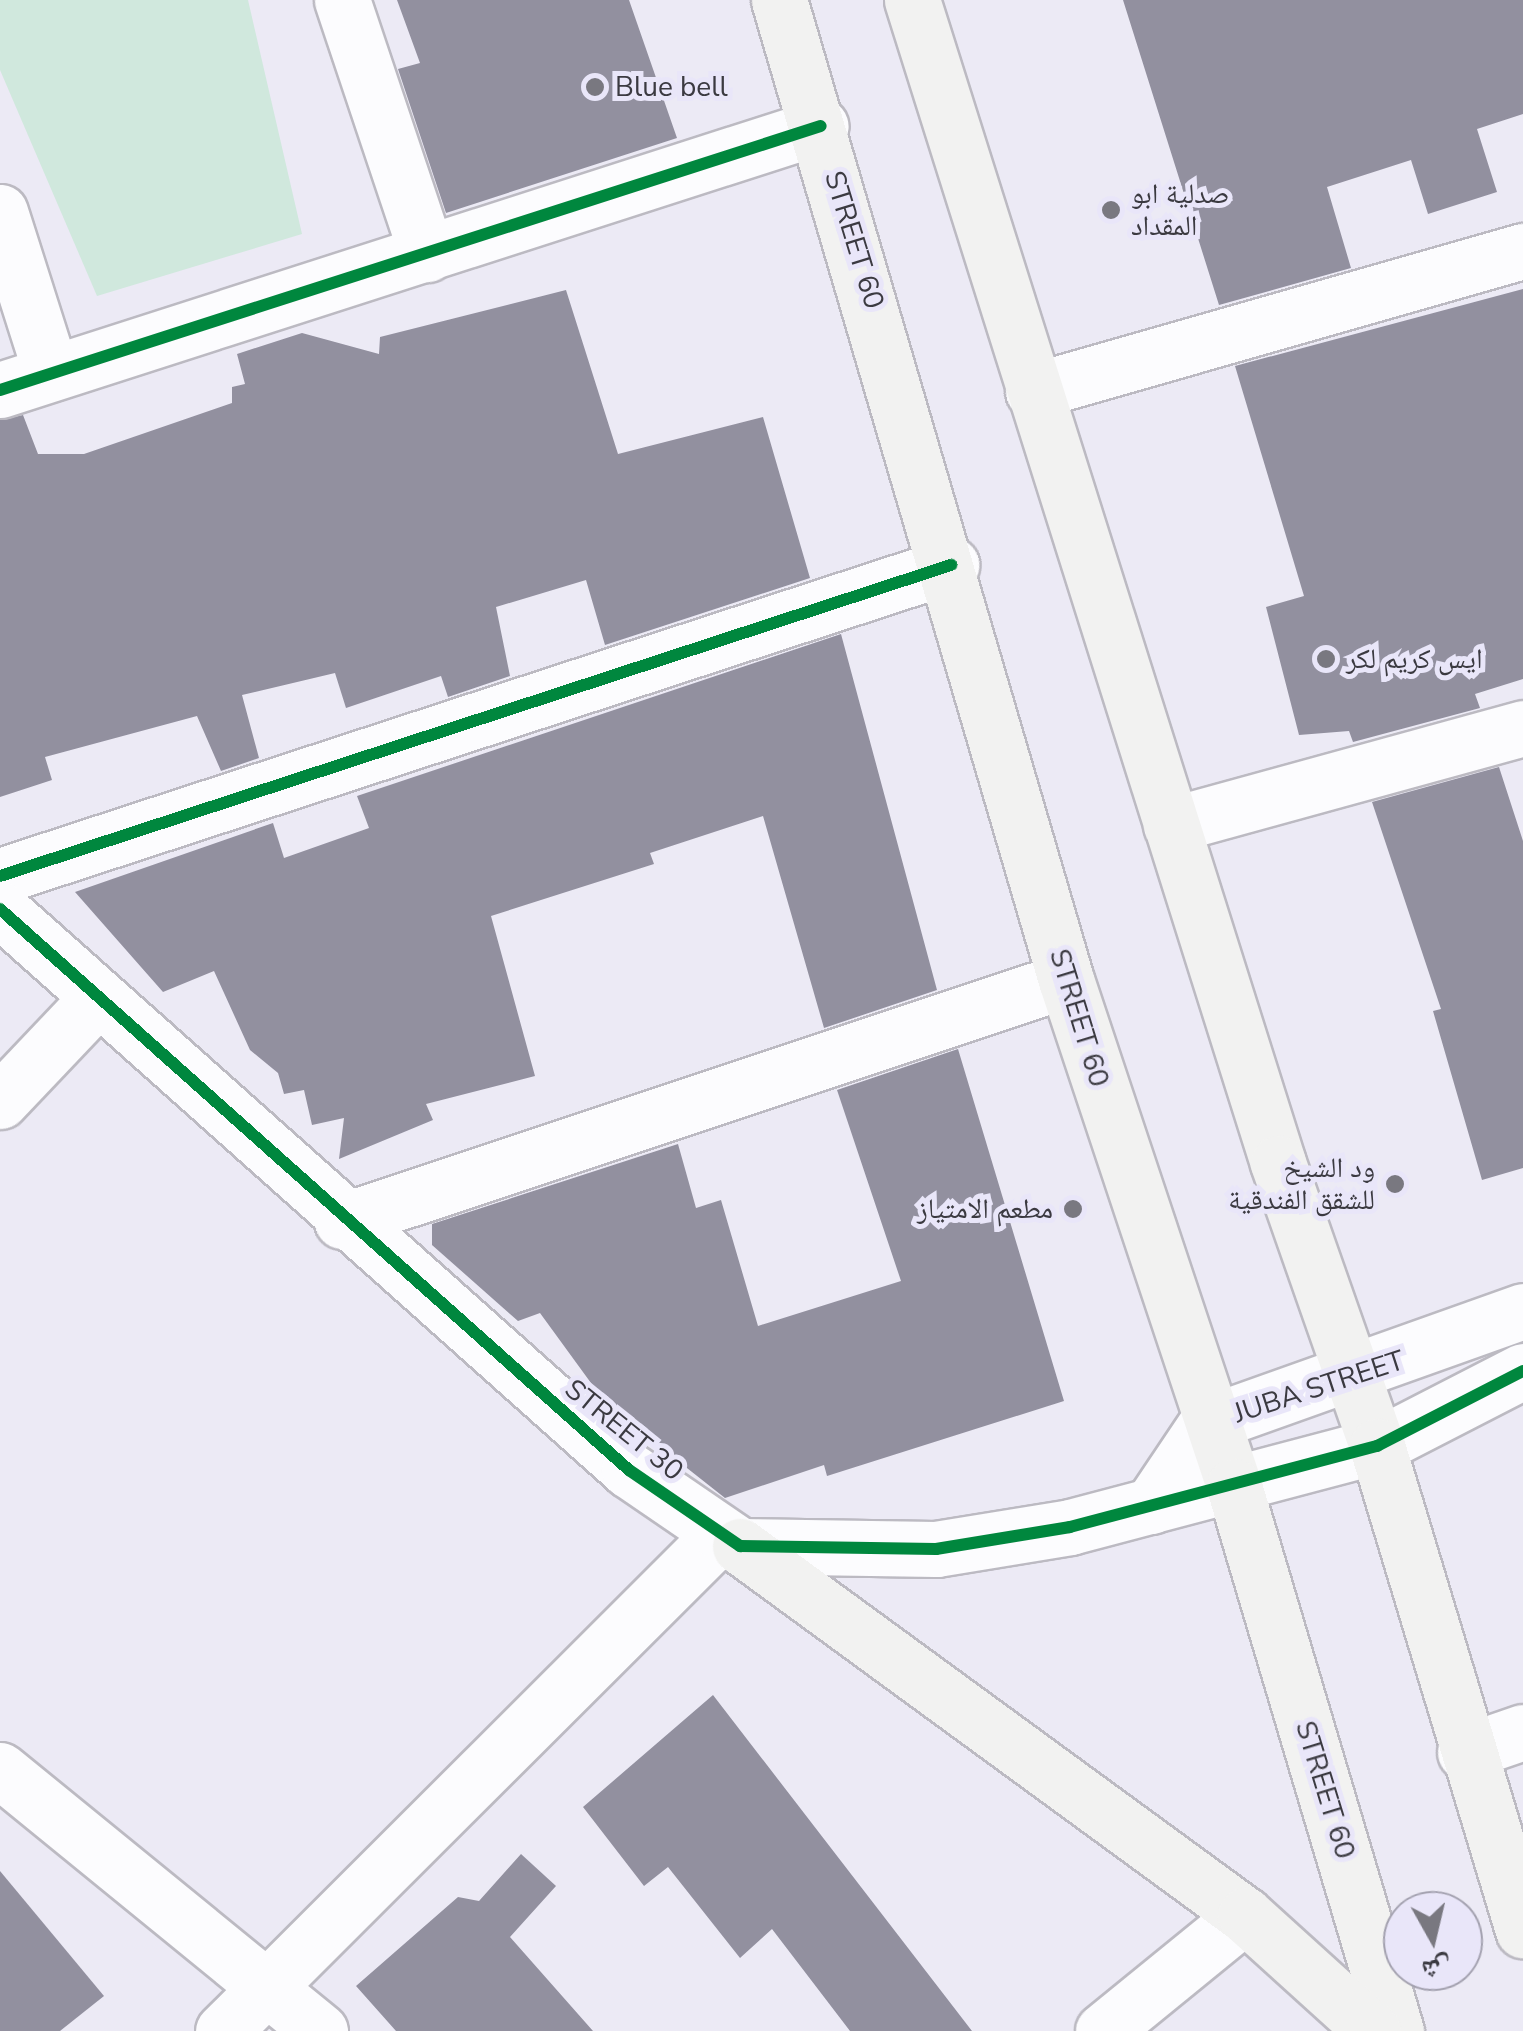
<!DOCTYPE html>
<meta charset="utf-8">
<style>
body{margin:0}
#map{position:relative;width:1523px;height:2031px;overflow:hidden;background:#eceaf5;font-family:"Nunito Sans","Noto Naskh Arabic",sans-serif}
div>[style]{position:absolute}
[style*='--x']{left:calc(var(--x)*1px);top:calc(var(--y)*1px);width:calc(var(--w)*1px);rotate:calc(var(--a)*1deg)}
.green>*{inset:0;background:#d0e8dd}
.building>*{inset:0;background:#92909f}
.roads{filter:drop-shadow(2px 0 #bcbac2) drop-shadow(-2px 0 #bcbac2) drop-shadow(0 2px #bcbac2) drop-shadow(0 -2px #bcbac2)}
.minor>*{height:55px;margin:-27.5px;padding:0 27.5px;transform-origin:27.5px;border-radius:27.5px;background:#fcfcfe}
.tertiary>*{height:55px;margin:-27.5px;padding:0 27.5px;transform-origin:27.5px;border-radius:27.5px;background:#fcfcfe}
.secondary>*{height:55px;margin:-27.5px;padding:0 27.5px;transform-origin:27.5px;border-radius:27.5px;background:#f2f2f1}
.cycleway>*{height:12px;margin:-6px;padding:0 6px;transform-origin:6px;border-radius:6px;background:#00873e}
.dots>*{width:28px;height:28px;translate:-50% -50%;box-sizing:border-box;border:5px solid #e9e6f9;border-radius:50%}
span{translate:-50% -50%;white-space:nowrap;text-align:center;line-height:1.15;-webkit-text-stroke:10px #e9e6f9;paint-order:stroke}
.poi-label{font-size:28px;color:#3b3a41}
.left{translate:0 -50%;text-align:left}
.right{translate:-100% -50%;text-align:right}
.street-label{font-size:28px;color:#3b3a41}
.north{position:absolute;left:1383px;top:1891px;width:100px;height:100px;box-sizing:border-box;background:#e9e6f9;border:2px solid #a3a1af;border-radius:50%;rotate:172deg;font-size:28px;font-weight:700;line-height:40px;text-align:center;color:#3b3a41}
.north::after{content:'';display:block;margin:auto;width:35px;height:45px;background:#797880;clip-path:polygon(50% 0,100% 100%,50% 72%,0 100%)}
</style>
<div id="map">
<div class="green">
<div style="clip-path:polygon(0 0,248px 0,302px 234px,97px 296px,0 70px)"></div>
</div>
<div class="building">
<div style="clip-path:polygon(397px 0,629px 0,677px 138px,446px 213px,398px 69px,420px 63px)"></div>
<div style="clip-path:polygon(1123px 0,1523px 0,1523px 114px,1477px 129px,1497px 192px,1428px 214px,1411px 160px,1327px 187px,1351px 268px,1219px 305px)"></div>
<div style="clip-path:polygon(1523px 289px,1523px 679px,1475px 694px,1480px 708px,1353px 742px,1349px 731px,1299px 735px,1266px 607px,1304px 596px,1235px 366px)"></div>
<div style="clip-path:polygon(566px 290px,618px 454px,763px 417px,810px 578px,605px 645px,586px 580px,496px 607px,510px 676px,448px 697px,441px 676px,346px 708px,335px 673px,242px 695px,259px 758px,221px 771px,197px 716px,45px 757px,52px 780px,0 797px,0 420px,23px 415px,38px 454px,84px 454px,232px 403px,232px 387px,245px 384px,237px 354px,302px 333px,379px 354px,380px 337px)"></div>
<div style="clip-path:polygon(841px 634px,937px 990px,824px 1028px,763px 816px,650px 853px,654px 864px,491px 916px,535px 1076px,426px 1104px,433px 1120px,339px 1159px,344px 1118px,312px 1125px,304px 1090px,284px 1094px,278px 1073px,250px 1050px,214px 971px,163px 992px,75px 892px,273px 823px,284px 858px,369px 828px,357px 796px)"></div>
<div style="clip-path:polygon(1499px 767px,1523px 841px,1523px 1168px,1482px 1180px,1433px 1011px,1441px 1009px,1372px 802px)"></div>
<div style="clip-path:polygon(958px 1049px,1064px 1401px,827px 1476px,824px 1465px,725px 1498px,607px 1405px,540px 1313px,518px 1321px,432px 1245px,432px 1224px,678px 1144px,696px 1208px,721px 1200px,758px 1326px,901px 1281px,837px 1090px)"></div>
<div style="clip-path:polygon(713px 1695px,972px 2031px,850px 2031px,772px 1929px,740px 1958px,668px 1867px,644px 1886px,583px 1807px)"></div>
<div style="clip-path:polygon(521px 1854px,556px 1886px,510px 1937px,593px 2031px,396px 2031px,356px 1986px,458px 1897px,479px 1901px)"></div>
<div style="clip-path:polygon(0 1871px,104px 1996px,60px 2031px,0 2031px)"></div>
</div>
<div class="roads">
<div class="minor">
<div style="--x:342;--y:0;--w:268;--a:71.5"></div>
<div style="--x:0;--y:212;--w:169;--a:72.4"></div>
<div style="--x:0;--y:390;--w:862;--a:-17.83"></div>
<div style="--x:1033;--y:391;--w:510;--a:-15.95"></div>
<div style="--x:1171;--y:825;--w:365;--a:-15.4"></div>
<div style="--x:0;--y:876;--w:1001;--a:-18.11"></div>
<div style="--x:0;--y:1101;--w:139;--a:-46.5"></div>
<div style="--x:342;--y:1221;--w:763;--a:-18.41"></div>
<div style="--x:1465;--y:1752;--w:61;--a:-19"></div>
<div style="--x:0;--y:1770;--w:413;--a:39.2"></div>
<div style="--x:223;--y:2031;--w:701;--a:-44.94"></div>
<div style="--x:1103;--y:2031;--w:183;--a:-39.2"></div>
</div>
<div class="tertiary">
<div style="--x:0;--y:909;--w:843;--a:41.73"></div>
<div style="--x:629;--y:1470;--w:135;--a:34.4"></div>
<div style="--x:740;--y:1546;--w:196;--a:0.9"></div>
<div style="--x:936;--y:1549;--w:136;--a:-9.3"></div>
<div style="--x:1070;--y:1527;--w:318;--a:-14.8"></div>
<div style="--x:1377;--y:1446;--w:164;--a:-27.2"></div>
<div style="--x:1151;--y:1506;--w:99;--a:-56.1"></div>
<div style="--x:1206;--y:1424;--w:337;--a:-19.6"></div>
</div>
<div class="secondary">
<div style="--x:779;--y:0;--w:1021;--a:73.68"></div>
<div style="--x:1066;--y:980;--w:533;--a:71.63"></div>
<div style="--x:1234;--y:1486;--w:569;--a:73.45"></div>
<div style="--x:912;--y:0;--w:1219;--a:72.53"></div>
<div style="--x:1278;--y:1163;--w:300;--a:70.7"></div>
<div style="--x:1377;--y:1446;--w:506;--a:73.21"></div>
<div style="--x:740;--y:1546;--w:625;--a:36.16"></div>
<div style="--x:1245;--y:1915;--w:173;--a:42.2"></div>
</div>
</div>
<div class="cycleway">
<div style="--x:0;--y:390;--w:862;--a:-17.83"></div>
<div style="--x:0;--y:876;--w:1001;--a:-18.11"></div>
<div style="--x:0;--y:909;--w:843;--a:41.73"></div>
<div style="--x:629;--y:1470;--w:135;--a:34.4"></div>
<div style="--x:740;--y:1546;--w:196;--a:0.9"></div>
<div style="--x:936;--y:1549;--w:136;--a:-9.3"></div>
<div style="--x:1070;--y:1527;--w:318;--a:-14.8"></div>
<div style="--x:1377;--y:1446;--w:164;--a:-27.2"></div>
</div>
<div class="dots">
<div style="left:595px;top:87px;background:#797880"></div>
<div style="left:1111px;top:210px;background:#797880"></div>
<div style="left:1326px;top:659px;background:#797880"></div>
<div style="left:1395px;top:1184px;background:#797880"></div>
<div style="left:1073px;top:1209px;background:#797880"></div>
</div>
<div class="poi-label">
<span class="left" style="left:615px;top:87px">Blue bell</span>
<span class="left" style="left:1131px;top:210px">صدلية ابو<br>المقداد</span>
<span class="left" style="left:1346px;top:659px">ايس كريم لكر</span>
<span class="right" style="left:1375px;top:1184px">ود الشيخ<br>للشقق الفندقية</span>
<span class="right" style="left:1053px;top:1209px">مطعم الامتياز</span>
</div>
<div class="street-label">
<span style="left:854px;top:240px;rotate:73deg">STREET 60</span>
<span style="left:1079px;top:1018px;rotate:73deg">STREET 60</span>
<span style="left:1319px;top:1387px;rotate:-18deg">JUBA STREET</span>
<span style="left:624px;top:1430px;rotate:39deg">STREET 30</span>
<span style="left:1325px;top:1790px;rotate:73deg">STREET 60</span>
</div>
<div class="north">ش</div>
</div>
